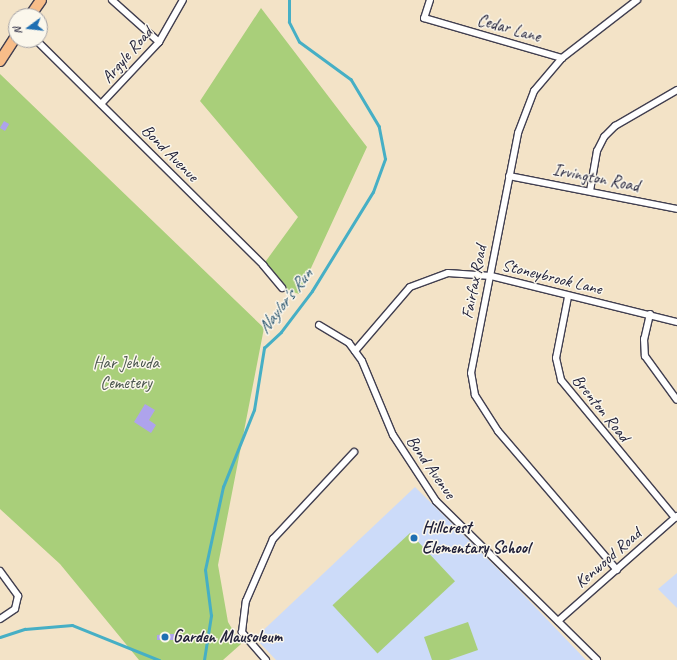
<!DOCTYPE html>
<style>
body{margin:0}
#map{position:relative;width:677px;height:660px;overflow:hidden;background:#f3e3c7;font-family:Caveat,sans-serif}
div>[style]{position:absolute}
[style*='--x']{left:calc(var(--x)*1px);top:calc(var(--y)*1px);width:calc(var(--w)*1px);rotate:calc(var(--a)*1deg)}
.built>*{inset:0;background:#ccdbf9}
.green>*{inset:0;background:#a9cf7a;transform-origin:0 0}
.stream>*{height:2.5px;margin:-1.25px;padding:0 1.25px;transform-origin:1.25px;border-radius:1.25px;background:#46afc5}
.building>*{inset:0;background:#aea3ec;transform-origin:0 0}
.roads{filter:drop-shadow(1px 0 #413f50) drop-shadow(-1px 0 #413f50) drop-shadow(0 1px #413f50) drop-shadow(0 -1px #413f50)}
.street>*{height:6px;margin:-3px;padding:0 3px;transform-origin:3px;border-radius:3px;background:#fff}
.primary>*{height:10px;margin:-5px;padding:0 5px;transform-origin:5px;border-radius:5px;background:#f8bd89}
.dots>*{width:11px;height:11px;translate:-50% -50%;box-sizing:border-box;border:2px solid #fbf7ec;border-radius:50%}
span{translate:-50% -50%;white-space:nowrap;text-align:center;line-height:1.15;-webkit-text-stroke:3px #fbf7ec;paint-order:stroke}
.street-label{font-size:17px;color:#22223b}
.park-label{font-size:17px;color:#4a564e}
.poi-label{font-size:17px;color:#22223b;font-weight:700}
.left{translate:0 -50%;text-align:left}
.water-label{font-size:18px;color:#305a72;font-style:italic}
.north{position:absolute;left:8px;top:8px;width:40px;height:40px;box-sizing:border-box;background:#fbf7ec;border:1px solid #a4a2a5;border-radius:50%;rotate:255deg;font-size:11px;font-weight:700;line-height:16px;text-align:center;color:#22223b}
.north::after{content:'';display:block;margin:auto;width:14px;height:18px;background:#1f6fb2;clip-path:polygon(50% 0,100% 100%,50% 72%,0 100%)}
</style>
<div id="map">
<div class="built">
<div style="clip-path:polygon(415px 487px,517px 588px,586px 660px,276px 660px,255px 638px)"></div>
<div style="clip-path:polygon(677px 573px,677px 608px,658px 589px)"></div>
</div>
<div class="green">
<div style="clip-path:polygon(261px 8px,367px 147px,299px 294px,282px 288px,263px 265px,298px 217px,200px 101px)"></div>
<div style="clip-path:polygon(0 74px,264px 328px,218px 565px,228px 622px,241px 644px,223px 660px,139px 660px,60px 564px,0 509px)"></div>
<div style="left:410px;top:533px;width:66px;height:106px;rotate:47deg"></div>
<div style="clip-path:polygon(468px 622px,478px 650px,449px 660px,432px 660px,424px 637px)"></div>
</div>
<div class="stream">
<div style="--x:0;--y:637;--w:26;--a:-18"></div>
<div style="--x:25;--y:629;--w:47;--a:-4.9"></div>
<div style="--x:72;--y:625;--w:94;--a:21.9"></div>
<div style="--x:204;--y:660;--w:45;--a:-81"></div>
<div style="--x:211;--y:616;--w:46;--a:-97.4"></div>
<div style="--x:205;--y:570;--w:85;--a:-77.8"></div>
<div style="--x:223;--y:487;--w:83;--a:-68.1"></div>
<div style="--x:254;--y:410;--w:63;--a:-80.8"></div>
<div style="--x:264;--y:348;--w:23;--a:-43"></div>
<div style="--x:281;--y:332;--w:51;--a:-52.9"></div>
<div style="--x:312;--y:291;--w:116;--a:-58.4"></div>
<div style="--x:373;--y:192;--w:35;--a:-70"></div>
<div style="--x:385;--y:159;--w:33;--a:-101"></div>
<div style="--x:379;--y:127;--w:55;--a:-120.8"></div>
<div style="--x:351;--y:80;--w:64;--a:-143.8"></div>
<div style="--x:299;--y:42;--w:22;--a:-117"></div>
<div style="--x:289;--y:22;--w:22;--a:-90"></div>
</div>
<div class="building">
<div style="left:4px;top:121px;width:6px;height:8px;rotate:31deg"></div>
<div style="clip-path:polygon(145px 404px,155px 410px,149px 420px,156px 425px,151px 433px,134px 422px)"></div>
<div style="clip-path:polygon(166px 634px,174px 634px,174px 640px,157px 640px,157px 635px)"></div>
</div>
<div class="roads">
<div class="street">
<div style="--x:112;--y:0;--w:63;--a:41.8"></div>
<div style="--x:430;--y:0;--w:19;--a:108"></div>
<div style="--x:424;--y:18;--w:144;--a:16.2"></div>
<div style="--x:36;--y:40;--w:320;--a:44.7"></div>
<div style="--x:263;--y:265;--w:30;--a:50"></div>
<div style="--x:101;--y:104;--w:85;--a:-46.9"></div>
<div style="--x:159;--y:42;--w:48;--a:-60.3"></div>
<div style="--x:509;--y:176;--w:171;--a:11.1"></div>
<div style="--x:590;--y:191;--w:41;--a:-80.1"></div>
<div style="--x:597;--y:151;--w:16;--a:-63"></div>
<div style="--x:604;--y:137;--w:16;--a:-45"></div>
<div style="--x:615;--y:126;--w:72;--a:-30.1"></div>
<div style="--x:568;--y:297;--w:62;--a:101.1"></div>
<div style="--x:556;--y:358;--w:23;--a:77"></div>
<div style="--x:561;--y:380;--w:179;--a:50.4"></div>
<div style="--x:650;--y:314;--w:26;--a:103"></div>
<div style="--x:644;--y:339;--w:17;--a:87"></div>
<div style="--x:645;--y:356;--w:54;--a:54"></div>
<div style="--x:319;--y:325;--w:35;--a:31"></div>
<div style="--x:349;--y:343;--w:22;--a:54"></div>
<div style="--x:362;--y:361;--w:80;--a:67.3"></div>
<div style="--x:393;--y:435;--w:79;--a:56.9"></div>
<div style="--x:436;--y:501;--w:226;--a:44.6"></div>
<div style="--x:355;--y:351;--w:84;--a:-49.3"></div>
<div style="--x:410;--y:287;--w:40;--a:-20.2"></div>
<div style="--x:448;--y:273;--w:43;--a:4"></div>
<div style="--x:491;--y:276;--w:192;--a:13.9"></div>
<div style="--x:617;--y:570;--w:183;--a:-130.6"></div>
<div style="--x:498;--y:431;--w:43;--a:-122.6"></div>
<div style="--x:475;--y:395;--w:22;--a:-100"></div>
<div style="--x:471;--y:373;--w:245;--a:-78.9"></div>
<div style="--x:518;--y:133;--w:45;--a:-69.1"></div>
<div style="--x:534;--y:91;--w:43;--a:-49.7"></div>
<div style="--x:562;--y:58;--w:95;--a:-37.7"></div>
<div style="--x:0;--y:571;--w:31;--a:54"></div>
<div style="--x:18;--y:596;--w:13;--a:103"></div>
<div style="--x:15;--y:609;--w:18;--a:146"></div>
<div style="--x:558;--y:621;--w:159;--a:-41.4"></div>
<div style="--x:266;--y:660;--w:37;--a:-131"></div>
<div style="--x:242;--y:632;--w:31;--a:-83"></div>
<div style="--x:246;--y:601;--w:68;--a:-66.5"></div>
<div style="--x:273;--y:539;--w:119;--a:-47"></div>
</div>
<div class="primary">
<div style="--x:30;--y:16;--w:19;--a:-55"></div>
<div style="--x:0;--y:61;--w:30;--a:-57"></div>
</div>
</div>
<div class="dots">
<div style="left:414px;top:538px;background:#1f6fb2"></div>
<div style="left:165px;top:637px;background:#1f6fb2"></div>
</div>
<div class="street-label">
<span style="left:509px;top:28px;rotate:16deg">Cedar Lane</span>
<span style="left:127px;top:55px;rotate:-49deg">Argyle Road</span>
<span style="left:170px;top:153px;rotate:45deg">Bond Avenue</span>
<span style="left:596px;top:178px;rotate:11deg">Irvington Road</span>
<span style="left:552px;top:277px;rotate:14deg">Stoneybrook Lane</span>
<span style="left:474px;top:282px;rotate:-79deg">Fairfax Road</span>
<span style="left:601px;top:408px;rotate:51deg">Brenton Road</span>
<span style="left:431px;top:467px;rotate:55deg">Bond Avenue</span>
<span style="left:608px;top:558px;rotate:-41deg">Kenwood Road</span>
</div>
<div class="park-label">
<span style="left:126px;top:373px">Har Jehuda<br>Cemetery</span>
</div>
<div class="poi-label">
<span class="left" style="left:422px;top:538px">Hillcrest<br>Elementary School</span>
<span class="left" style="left:173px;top:637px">Garden Mausoleum</span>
</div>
<div class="water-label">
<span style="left:285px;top:301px;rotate:-52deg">Naylor's Run</span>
</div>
<div class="north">N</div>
</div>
